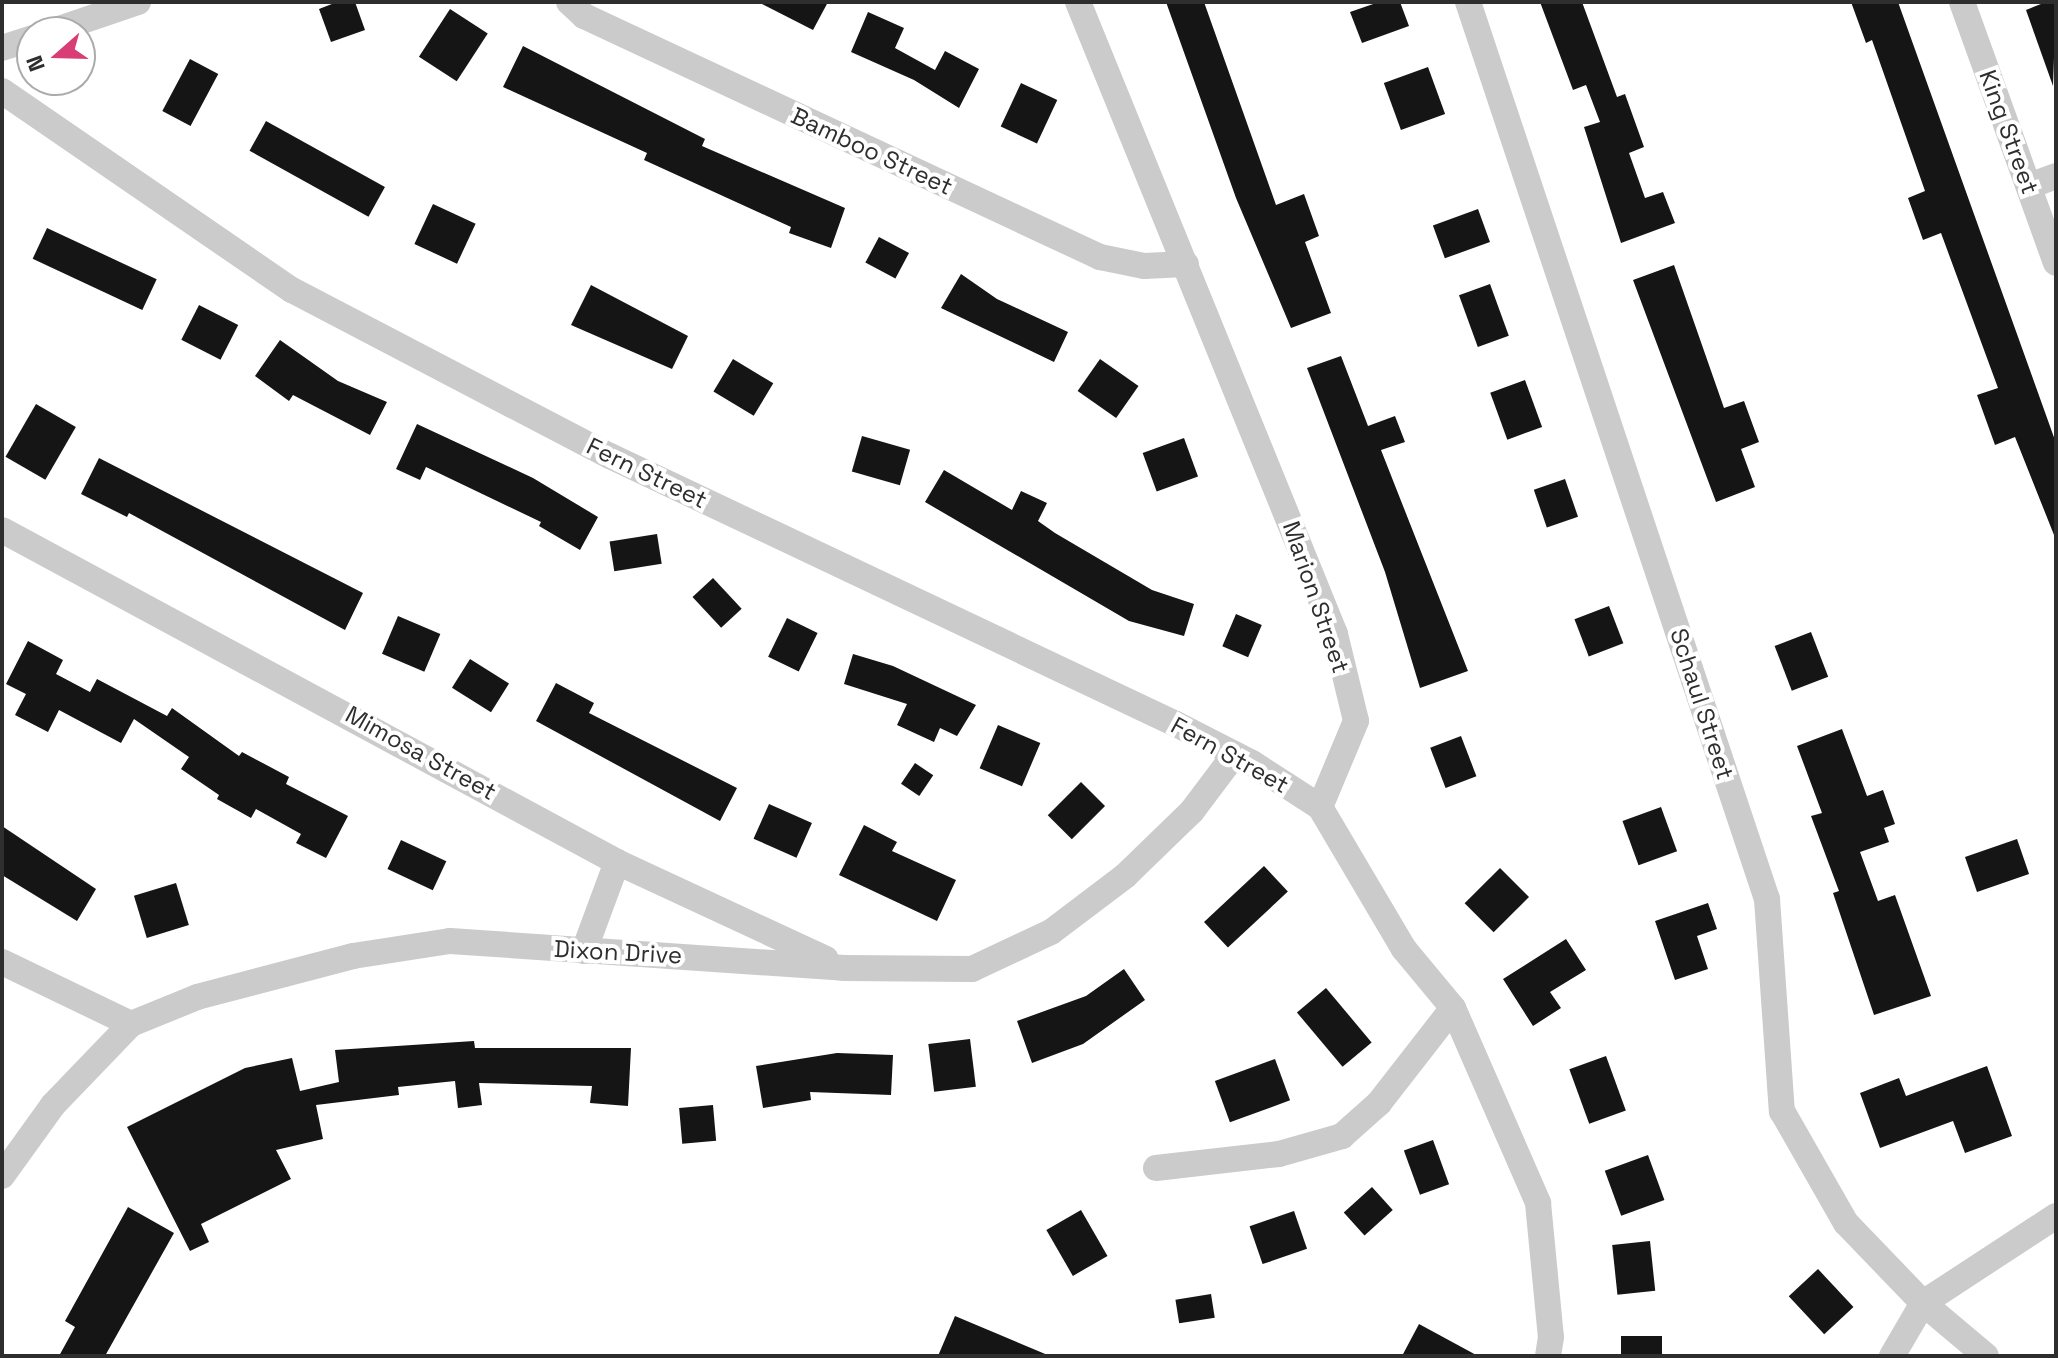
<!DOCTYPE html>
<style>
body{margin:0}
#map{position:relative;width:2058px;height:1358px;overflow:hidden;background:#fff;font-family:"Space Grotesk",sans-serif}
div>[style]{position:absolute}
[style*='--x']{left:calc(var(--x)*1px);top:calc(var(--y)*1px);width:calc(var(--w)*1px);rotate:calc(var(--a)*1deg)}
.building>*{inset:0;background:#151515;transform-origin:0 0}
.minor>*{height:26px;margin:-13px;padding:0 13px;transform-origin:13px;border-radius:13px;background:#cbcbcb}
span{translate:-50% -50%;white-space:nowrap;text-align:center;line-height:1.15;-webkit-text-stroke:8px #fff;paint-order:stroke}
.street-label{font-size:24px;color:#2e2e2e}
.frame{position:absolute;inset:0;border:4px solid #2e2e2e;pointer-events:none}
.north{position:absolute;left:16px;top:16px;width:80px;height:80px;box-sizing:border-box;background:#fff;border:2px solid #ababab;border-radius:50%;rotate:250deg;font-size:22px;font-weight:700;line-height:32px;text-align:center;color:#2e2e2e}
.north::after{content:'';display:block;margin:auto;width:28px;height:36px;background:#d83d75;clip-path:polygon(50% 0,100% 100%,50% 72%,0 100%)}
</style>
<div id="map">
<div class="building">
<div style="clip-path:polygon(337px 2px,355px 2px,365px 30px,331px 42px,319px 9px)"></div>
<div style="clip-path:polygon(758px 2px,828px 2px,813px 30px)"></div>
<div style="clip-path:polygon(1166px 2px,1204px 2px,1276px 205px,1304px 194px,1319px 236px,1305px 242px,1331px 313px,1291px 328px,1236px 198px)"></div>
<div style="clip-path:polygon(1379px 2px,1400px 2px,1409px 26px,1362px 43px,1350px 12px)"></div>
<div style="clip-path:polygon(1540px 2px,1582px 2px,1617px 97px,1625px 94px,1644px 147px,1629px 153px,1645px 198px,1663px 192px,1675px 223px,1621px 243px,1584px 127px,1600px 122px,1586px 85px,1573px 90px)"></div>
<div style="clip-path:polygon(1851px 2px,1898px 2px,2056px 443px,2056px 540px,2015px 437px,1995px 445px,1977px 395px,1998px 388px,1941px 233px,1923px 240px,1908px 198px,1925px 191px,1872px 40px,1866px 43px)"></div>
<div style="clip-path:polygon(2046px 2px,2056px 2px,2053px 86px,2026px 10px)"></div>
<div style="left:450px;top:9px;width:45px;height:57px;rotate:33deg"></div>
<div style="clip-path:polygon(868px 12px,904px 28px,895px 48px,935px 70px,945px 51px,979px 69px,959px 108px,914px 80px,851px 52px)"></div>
<div style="clip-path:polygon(523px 46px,705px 139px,702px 146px,845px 208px,831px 248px,789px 233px,791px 227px,644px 160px,647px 153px,503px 87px)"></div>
<div style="left:190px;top:59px;width:32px;height:59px;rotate:28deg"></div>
<div style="left:1428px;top:67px;width:50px;height:47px;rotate:70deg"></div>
<div style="left:1021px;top:83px;width:40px;height:48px;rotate:25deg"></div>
<div style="left:266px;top:121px;width:136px;height:34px;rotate:29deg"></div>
<div style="left:433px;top:204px;width:47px;height:44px;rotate:25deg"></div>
<div style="left:1478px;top:209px;width:35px;height:48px;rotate:70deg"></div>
<div style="left:47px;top:228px;width:121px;height:34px;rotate:25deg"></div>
<div style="left:879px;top:237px;width:34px;height:29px;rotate:28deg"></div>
<div style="clip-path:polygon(1674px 265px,1724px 408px,1744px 401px,1759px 442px,1741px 449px,1755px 487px,1716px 502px,1633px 280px)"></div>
<div style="clip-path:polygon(961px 274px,997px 299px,1068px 332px,1054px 362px,941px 308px)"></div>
<div style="left:1490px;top:284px;width:55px;height:33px;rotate:70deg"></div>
<div style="clip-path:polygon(591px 285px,688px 336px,672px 369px,571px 325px)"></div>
<div style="left:199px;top:305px;width:44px;height:39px;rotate:27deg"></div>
<div style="clip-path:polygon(280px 340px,338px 381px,387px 402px,370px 435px,293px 395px,289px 401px,255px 376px)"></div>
<div style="clip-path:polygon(1341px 356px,1368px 426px,1395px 416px,1405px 442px,1381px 450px,1468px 671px,1420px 688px,1385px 572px,1307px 368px)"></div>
<div style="left:733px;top:359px;width:47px;height:38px;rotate:31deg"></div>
<div style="left:1100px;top:359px;width:47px;height:39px;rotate:35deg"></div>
<div style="left:1525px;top:380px;width:50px;height:37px;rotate:70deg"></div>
<div style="left:36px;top:404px;width:46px;height:61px;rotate:30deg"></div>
<div style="clip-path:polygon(417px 424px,533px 478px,598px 517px,580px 550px,539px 526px,541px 522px,426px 467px,420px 480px,396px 469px)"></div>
<div style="left:862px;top:436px;width:50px;height:37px;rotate:16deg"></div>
<div style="left:1184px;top:438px;width:41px;height:44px;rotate:70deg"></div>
<div style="clip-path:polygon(99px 458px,363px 593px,345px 630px,129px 513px,127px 517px,81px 494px)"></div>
<div style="clip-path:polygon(944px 470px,1012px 510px,1021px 491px,1047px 503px,1038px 521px,1055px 533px,1152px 590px,1194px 604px,1184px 636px,1129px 621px,925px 502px)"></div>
<div style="left:1565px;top:479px;width:40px;height:33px;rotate:71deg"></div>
<div style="left:657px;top:534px;width:30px;height:48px;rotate:81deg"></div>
<div style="left:713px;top:578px;width:42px;height:28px;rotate:47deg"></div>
<div style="left:1609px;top:606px;width:40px;height:37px;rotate:69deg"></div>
<div style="left:1236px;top:614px;width:28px;height:35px;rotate:23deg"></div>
<div style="left:398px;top:616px;width:46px;height:41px;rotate:23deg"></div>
<div style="left:787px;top:618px;width:34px;height:43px;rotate:26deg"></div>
<div style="left:1811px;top:632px;width:48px;height:39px;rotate:69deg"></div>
<div style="clip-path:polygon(28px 641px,63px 660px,56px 674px,90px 692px,97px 679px,167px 716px,172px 708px,239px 756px,242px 752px,289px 777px,286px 784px,348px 816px,326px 858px,296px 843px,301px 834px,256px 809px,251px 818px,217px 799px,219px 795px,181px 769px,189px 757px,134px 719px,121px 743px,59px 710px,48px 732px,15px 715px,26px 694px,6px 684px)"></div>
<div style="clip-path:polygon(853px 654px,893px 666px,976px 705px,957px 736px,940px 728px,934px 742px,897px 725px,907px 704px,844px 684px)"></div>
<div style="left:470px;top:659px;width:46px;height:34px;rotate:32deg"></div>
<div style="clip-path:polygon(556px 683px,594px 703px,589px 713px,737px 788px,720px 821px,536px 721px)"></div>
<div style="left:998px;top:725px;width:46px;height:47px;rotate:23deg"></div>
<div style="clip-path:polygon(1842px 729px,1867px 796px,1883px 790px,1895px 824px,1884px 828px,1889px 842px,1860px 852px,1878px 901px,1895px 895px,1931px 996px,1874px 1015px,1833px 893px,1839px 891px,1811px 816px,1822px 813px,1797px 746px)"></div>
<div style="left:1461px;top:736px;width:43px;height:33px;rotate:69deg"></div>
<div style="left:915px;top:763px;width:22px;height:25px;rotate:34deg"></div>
<div style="left:1081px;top:782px;width:34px;height:47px;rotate:45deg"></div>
<div style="left:769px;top:804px;width:47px;height:38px;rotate:24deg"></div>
<div style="left:1661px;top:807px;width:47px;height:41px;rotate:70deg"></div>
<div style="clip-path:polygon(864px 825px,897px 842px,892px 851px,956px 880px,937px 921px,839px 875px)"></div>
<div style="clip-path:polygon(2px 826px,96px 889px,77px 921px,2px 875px)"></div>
<div style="left:2017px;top:839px;width:37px;height:55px;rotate:71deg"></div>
<div style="left:401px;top:840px;width:50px;height:32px;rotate:25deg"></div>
<div style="left:1264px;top:866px;width:35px;height:82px;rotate:47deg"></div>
<div style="left:1500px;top:868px;width:41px;height:50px;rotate:45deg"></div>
<div style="left:176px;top:883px;width:44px;height:44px;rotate:73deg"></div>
<div style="clip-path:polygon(1708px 903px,1717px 929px,1697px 936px,1708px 969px,1675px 980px,1655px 921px)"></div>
<div style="clip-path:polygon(1566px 939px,1586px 970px,1550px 992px,1561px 1008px,1533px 1026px,1503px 979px)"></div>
<div style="clip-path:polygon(1124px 969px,1145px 1000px,1083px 1044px,1032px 1063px,1017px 1021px,1086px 996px)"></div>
<div style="left:1326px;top:988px;width:71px;height:38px;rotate:50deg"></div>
<div style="left:970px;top:1039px;width:48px;height:42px;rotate:83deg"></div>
<div style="clip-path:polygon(474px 1041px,475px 1048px,631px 1048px,628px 1106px,590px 1103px,592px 1086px,479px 1083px,482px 1105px,458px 1108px,455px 1081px,398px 1087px,399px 1095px,316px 1105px,323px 1139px,276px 1150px,291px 1179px,201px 1224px,209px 1242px,190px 1251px,127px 1127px,245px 1068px,292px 1058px,300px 1091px,339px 1082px,335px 1050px)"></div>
<div style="clip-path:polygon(837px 1053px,893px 1055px,891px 1095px,810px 1092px,811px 1100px,763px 1108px,756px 1066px)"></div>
<div style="left:1606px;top:1056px;width:58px;height:39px;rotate:70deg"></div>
<div style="left:1275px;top:1059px;width:44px;height:64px;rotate:70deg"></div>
<div style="clip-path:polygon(1987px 1066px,2012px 1136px,1965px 1153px,1953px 1121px,1880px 1148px,1860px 1093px,1899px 1078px,1906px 1096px)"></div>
<div style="left:713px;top:1105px;width:36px;height:34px;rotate:85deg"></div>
<div style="left:1433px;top:1140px;width:47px;height:31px;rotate:70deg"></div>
<div style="left:1648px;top:1155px;width:48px;height:46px;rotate:70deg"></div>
<div style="left:1372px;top:1187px;width:31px;height:38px;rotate:48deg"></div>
<div style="clip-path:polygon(128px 1207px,174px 1233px,105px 1356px,59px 1356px,75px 1327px,65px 1321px)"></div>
<div style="left:1081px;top:1210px;width:53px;height:40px;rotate:60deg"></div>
<div style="left:1294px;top:1211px;width:40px;height:47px;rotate:71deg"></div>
<div style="left:1650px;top:1241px;width:50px;height:38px;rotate:84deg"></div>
<div style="left:1818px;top:1269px;width:52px;height:40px;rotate:47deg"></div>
<div style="left:1211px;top:1294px;width:24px;height:36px;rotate:81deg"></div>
<div style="clip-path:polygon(955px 1316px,1050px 1356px,938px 1356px)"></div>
<div style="clip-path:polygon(1419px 1324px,1478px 1356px,1402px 1356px)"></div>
<div style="left:1621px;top:1336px;width:41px;height:20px"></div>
</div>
<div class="minor">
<div style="--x:569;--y:2;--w:21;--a:43"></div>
<div style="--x:584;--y:16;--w:570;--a:25.04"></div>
<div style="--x:1100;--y:257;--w:45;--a:11.6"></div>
<div style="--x:1144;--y:266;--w:42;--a:-2.7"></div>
<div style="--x:1078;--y:2;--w:682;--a:67.87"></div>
<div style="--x:1335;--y:634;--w:89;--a:76.4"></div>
<div style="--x:1356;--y:721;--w:93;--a:112.7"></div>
<div style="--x:1320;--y:807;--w:165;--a:59.4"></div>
<div style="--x:1404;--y:949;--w:77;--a:50.3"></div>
<div style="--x:1453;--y:1008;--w:213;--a:66.4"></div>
<div style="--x:1538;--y:1203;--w:135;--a:84.5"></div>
<div style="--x:1551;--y:1337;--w:19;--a:99"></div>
<div style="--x:1468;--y:2;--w:946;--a:71.57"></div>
<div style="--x:1767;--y:899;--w:213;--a:86"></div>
<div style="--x:1782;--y:1111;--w:129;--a:60.3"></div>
<div style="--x:1846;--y:1223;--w:111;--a:46.1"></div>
<div style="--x:1923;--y:1303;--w:82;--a:40.1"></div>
<div style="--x:1962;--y:2;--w:277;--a:70.2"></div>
<div style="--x:50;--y:32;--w:93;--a:-18.8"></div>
<div style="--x:2;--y:48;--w:32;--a:-18"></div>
<div style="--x:2;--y:91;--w:352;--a:34.5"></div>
<div style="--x:292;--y:290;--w:359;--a:27.6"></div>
<div style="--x:610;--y:456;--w:626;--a:25.34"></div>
<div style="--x:1176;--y:724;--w:85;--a:27.2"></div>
<div style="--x:1252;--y:763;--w:81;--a:32.9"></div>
<div style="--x:2029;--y:186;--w:29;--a:-20"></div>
<div style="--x:2;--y:530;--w:699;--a:28.36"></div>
<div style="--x:617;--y:862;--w:230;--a:24.9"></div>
<div style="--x:584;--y:951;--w:95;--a:-69.7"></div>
<div style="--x:2;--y:962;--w:143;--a:25.7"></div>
<div style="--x:1156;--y:1168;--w:124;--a:-6.5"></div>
<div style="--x:1279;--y:1154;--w:66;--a:-15.9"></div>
<div style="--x:1342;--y:1136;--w:50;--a:-41.7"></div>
<div style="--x:1379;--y:1103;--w:120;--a:-52.1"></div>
<div style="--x:2;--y:1176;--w:87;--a:-54.3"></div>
<div style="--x:53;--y:1105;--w:112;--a:-46.1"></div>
<div style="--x:131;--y:1024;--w:71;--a:-22.2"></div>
<div style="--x:197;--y:997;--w:161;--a:-14.7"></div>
<div style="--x:353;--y:956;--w:98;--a:-8.8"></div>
<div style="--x:450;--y:941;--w:395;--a:3.9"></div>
<div style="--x:844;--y:968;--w:128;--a:0.4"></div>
<div style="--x:972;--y:969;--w:87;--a:-25.1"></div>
<div style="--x:1051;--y:932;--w:93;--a:-37.1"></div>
<div style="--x:1125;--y:876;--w:93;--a:-44.1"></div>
<div style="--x:1192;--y:811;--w:71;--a:-53"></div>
<div style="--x:1892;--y:1356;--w:61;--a:-59.7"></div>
<div style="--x:1923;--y:1303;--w:159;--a:-33.2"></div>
</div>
<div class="street-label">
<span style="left:2009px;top:132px;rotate:70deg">King Street</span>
<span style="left:872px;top:151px;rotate:25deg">Bamboo Street</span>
<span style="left:647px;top:473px;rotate:26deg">Fern Street</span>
<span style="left:1316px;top:597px;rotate:71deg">Marion Street</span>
<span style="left:1702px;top:704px;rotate:72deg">Schaul Street</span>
<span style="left:421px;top:753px;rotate:29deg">Mimosa Street</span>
<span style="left:1230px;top:755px;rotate:29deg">Fern Street</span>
<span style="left:618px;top:952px;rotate:3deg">Dixon Drive</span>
</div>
<div class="frame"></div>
<div class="north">N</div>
</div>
